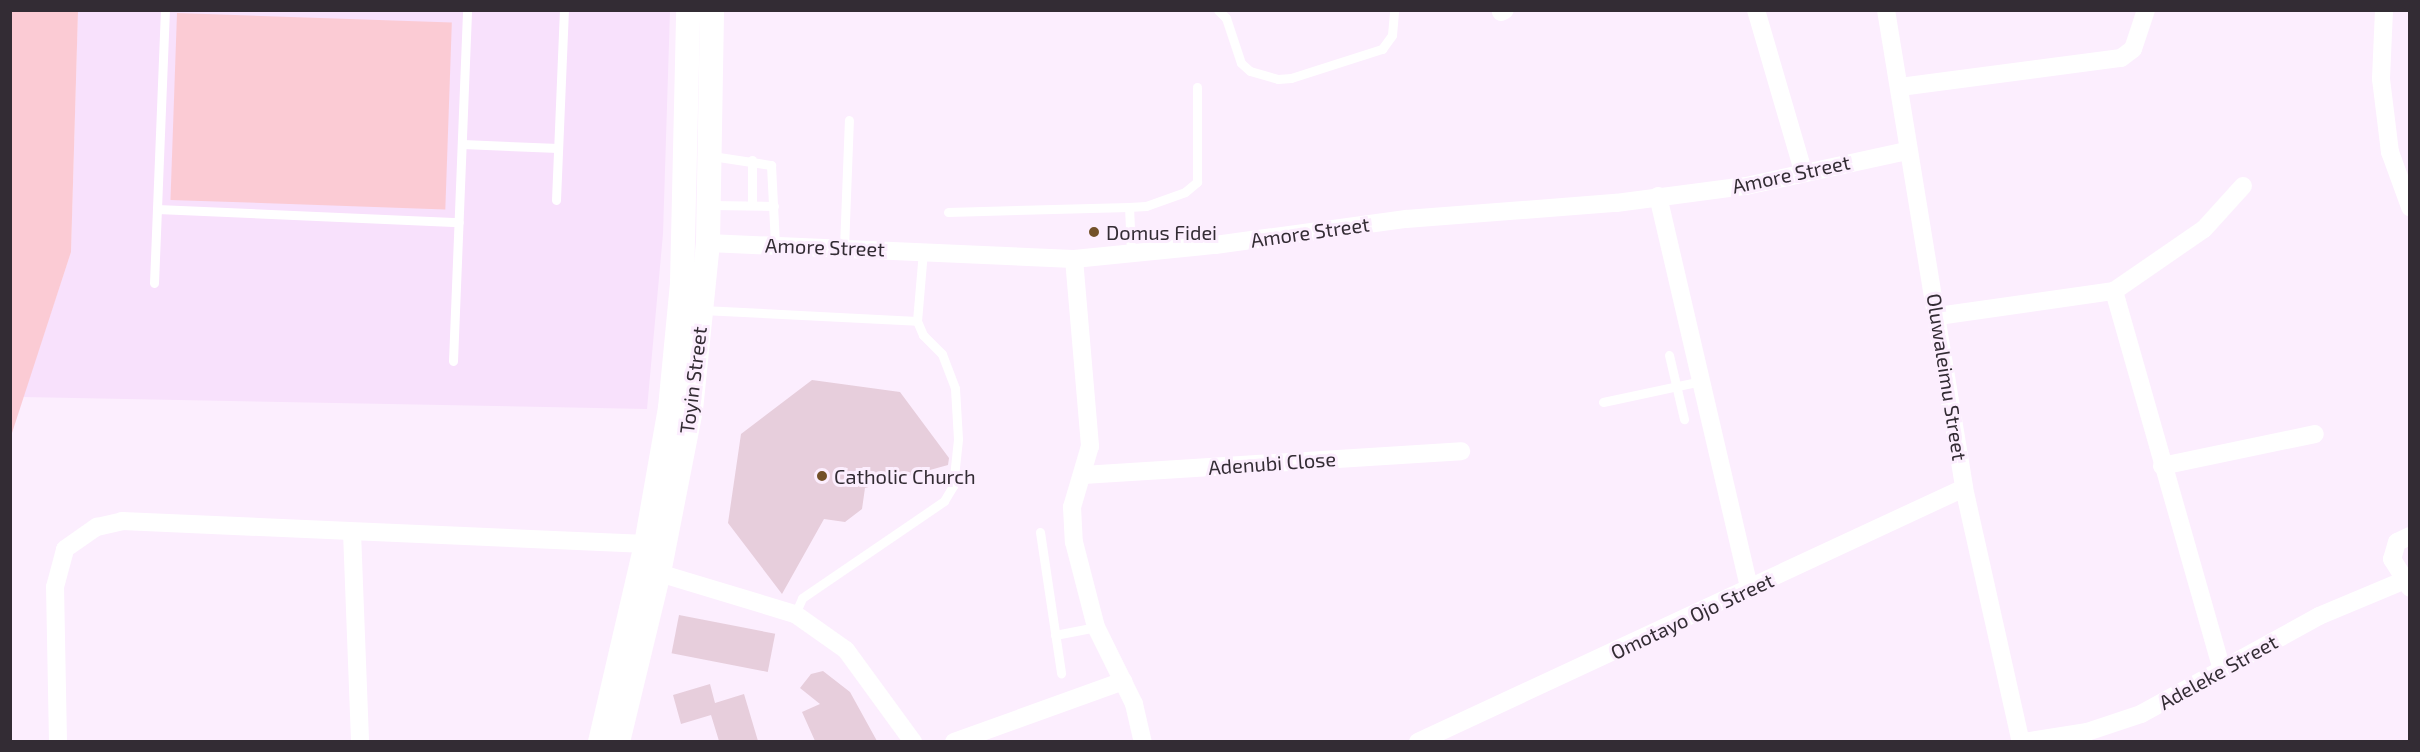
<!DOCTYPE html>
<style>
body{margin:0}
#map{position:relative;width:2420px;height:752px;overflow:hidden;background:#fceefe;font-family:"Exo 2",sans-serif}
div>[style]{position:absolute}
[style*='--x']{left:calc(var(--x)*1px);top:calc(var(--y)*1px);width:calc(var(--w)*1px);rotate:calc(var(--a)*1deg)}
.built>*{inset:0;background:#f8e1fc}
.green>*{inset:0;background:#fbcbd4;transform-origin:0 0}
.building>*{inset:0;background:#e7cedc;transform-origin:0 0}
.service>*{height:9px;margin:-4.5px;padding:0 4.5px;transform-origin:4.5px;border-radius:4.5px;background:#fff}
.minor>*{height:18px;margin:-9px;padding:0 9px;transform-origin:9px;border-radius:9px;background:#fff}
.tertiary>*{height:24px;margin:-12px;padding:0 12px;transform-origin:12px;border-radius:12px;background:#fff}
.dots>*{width:16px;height:16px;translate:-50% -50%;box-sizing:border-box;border:3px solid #fceefe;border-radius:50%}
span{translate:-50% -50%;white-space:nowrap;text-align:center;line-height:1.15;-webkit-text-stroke:6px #fceefe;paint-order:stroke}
.street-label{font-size:20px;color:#332c34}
.poi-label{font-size:20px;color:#332c34}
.left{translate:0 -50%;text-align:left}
.frame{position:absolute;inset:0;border:12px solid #332c34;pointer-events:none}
</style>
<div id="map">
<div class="built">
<div style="clip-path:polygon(78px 11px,670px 11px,663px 234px,647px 409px,23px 397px,71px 252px)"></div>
</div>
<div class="green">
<div style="clip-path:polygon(11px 10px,78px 11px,71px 252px,11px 436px)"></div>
<div style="left:177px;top:13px;width:275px;height:187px;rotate:2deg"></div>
</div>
<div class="building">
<div style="clip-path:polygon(812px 380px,900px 392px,949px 458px,948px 465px,865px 488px,862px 509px,845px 522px,824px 519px,782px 594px,728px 523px,741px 434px)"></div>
<div style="left:679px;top:615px;width:98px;height:39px;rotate:11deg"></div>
<div style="clip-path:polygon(823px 671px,850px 692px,877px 741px,815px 741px,802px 712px,820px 704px,800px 688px,811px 674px)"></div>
<div style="clip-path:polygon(710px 684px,715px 703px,744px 694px,758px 741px,719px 741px,711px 715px,681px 724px,673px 695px)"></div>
</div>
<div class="service">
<div style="--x:1218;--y:10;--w:11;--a:45"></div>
<div style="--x:1226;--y:18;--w:47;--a:71.6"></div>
<div style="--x:1241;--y:63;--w:12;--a:42"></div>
<div style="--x:1250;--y:71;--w:29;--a:16"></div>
<div style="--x:1278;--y:79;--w:13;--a:-4"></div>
<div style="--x:1291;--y:78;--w:96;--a:-17.7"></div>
<div style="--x:1382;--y:49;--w:17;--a:-54"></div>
<div style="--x:1392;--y:35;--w:25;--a:-85"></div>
<div style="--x:462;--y:144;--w:96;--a:2.4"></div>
<div style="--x:712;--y:156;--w:60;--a:8.7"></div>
<div style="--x:771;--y:165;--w:80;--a:87.1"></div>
<div style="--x:752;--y:160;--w:45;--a:90"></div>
<div style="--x:556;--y:200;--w:190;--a:-87.6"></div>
<div style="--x:710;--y:205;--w:64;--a:0.9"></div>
<div style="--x:157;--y:209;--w:302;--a:2.5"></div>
<div style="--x:948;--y:212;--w:181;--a:-1.6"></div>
<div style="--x:844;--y:248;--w:128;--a:-87.8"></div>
<div style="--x:1131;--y:252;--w:45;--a:-92.5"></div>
<div style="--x:1129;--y:207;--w:17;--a:-3"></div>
<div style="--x:1146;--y:206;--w:41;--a:-19.7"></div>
<div style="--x:1185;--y:192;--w:16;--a:-40"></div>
<div style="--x:1197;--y:182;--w:95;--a:-90"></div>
<div style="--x:154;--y:283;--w:273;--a:-87.7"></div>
<div style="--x:702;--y:310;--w:215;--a:2.9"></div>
<div style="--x:917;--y:321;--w:70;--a:-85.1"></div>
<div style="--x:1669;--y:355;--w:66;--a:76.8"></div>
<div style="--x:453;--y:361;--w:351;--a:-87.7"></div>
<div style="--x:1603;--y:402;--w:100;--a:-12.1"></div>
<div style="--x:1040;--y:532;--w:143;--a:81.5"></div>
<div style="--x:795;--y:614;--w:17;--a:-66"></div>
<div style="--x:802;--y:598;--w:172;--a:-34.3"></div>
<div style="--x:944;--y:501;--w:17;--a:-59"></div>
<div style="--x:953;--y:486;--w:47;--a:-83.9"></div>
<div style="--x:958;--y:439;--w:51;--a:-93.4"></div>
<div style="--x:955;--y:388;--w:36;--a:-111"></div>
<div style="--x:942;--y:354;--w:27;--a:-135"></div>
<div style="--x:923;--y:335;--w:15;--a:-113"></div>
<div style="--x:1055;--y:635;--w:42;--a:-11"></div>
</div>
<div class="minor">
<div style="--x:1756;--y:10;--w:168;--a:73.7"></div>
<div style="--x:1886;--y:10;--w:484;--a:80.7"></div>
<div style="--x:1964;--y:488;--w:260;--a:77.4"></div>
<div style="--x:2384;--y:10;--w:69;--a:92.5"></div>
<div style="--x:2381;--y:79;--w:74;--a:83"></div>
<div style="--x:2390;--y:152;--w:59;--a:70"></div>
<div style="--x:1501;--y:12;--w:4;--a:-27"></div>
<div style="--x:1900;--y:87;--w:223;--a:-7.5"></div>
<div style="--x:2121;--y:58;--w:15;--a:-37"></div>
<div style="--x:2133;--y:49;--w:41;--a:-71.6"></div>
<div style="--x:1658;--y:196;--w:405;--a:76.9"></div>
<div style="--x:708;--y:243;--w:366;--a:2.5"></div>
<div style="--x:1074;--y:259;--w:142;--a:-5.7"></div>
<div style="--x:1215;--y:245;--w:193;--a:-7.8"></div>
<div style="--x:1406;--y:219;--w:211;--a:-4.4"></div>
<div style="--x:1616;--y:203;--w:131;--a:-7.5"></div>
<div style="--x:1746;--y:186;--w:165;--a:-12.3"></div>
<div style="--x:1074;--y:259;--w:188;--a:85.1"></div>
<div style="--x:1090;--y:446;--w:64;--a:106.4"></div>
<div style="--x:1072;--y:507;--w:35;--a:87"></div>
<div style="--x:1074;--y:542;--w:88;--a:75.5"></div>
<div style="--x:1096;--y:627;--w:86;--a:63.7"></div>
<div style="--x:1134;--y:704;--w:39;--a:77"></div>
<div style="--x:2114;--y:291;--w:395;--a:74.1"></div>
<div style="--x:1938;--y:316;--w:178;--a:-8.1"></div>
<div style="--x:2114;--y:291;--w:109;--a:-34.6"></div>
<div style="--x:2204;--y:229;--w:58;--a:-47.8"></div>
<div style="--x:2162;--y:466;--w:156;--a:-11.8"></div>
<div style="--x:1083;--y:475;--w:379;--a:-3.6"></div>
<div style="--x:352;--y:532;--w:210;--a:87.8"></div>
<div style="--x:2410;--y:536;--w:14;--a:155"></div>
<div style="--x:2397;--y:542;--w:18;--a:106"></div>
<div style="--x:2392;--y:559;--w:34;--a:58"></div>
<div style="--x:659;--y:573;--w:142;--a:16.8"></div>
<div style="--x:795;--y:614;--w:62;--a:35.2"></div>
<div style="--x:846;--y:650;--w:114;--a:53.9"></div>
<div style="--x:58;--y:742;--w:155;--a:-91.1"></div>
<div style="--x:55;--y:587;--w:39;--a:-75"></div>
<div style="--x:65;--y:549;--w:39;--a:-35"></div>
<div style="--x:97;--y:527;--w:26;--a:-13"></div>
<div style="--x:122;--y:521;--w:525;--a:2.51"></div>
<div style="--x:954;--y:742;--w:180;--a:-19.8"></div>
<div style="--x:1418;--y:742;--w:602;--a:-24.95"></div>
<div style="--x:2024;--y:742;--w:64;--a:-9"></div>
<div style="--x:2087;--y:732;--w:57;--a:-18.4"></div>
<div style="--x:2141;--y:714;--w:203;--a:-28.8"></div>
<div style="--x:2319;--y:616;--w:93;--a:-22.7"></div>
</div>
<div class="tertiary">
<div style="--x:600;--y:742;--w:203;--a:-76.9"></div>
<div style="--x:646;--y:544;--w:138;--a:-80"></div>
<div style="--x:670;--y:408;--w:126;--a:-84.5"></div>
<div style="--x:682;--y:283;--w:273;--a:-88.7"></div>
<div style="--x:618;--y:742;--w:174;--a:-76.4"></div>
<div style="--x:659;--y:573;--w:166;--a:-78.9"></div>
<div style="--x:691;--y:410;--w:168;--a:-84.2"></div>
<div style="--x:708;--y:243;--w:233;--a:-89"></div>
</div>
<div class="dots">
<div style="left:1094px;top:232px;background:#735129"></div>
<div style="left:822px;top:476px;background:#735129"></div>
</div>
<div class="street-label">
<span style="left:1791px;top:174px;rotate:-12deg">Amore Street</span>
<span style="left:1310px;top:232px;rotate:-8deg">Amore Street</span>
<span style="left:825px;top:247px;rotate:2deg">Amore Street</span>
<span style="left:1947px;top:377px;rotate:81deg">Oluwaleimu Street</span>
<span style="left:693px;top:380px;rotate:-83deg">Toyin Street</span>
<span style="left:1272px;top:463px;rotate:-4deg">Adenubi Close</span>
<span style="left:1692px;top:616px;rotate:-25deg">Omotayo Ojo Street</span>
<span style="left:2218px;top:672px;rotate:-29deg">Adeleke Street</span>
</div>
<div class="poi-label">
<span class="left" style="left:1106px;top:232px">Domus Fidei</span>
<span class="left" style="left:834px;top:476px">Catholic Church</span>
</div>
<div class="frame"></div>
</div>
